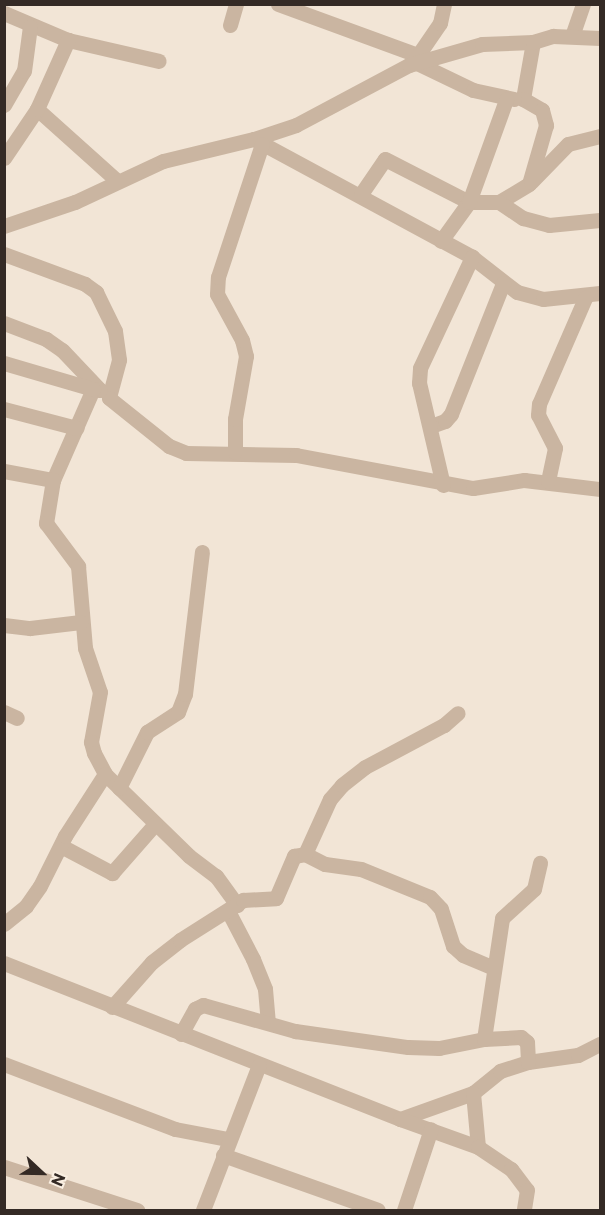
<!DOCTYPE html>
<style>
body{margin:0}
#map{position:relative;width:605px;height:1215px;overflow:hidden;background:#f2e5d6;font-family:Commissioner,sans-serif}
div>[style]{position:absolute}
[style*='--x']{left:calc(var(--x)*1px);top:calc(var(--y)*1px);width:calc(var(--w)*1px);rotate:calc(var(--a)*1deg)}
.minor>*{height:15px;margin:-7.5px;padding:0 7.5px;transform-origin:7.5px;border-radius:7.5px;background:#cab5a1}
span{translate:-50% -50%;white-space:nowrap;text-align:center;line-height:1.15;-webkit-text-stroke:4.5px #faefe2;paint-order:stroke}
.frame{position:absolute;inset:0;border:6px solid #342a25;pointer-events:none}
.north{position:absolute;left:12px;top:1143px;width:60px;height:60px;-webkit-text-stroke:4px #faefe2;paint-order:stroke;rotate:112deg;font-size:16px;font-weight:700;line-height:24px;text-align:center;color:#342a25}
.north::after{content:'';display:block;margin:auto;width:21px;height:27px;background:#342a25;clip-path:polygon(50% 0,100% 100%,50% 72%,0 100%)}
</style>
<div id="map">
<div class="minor">
<div style="--x:278;--y:4;--w:151;--a:20.1"></div>
<div style="--x:4;--y:13;--w:69;--a:22.9"></div>
<div style="--x:68;--y:40;--w:93;--a:13"></div>
<div style="--x:230;--y:25;--w:22;--a:-74"></div>
<div style="--x:572;--y:36;--w:34;--a:-71"></div>
<div style="--x:533;--y:42;--w:58;--a:100"></div>
<div style="--x:523;--y:99;--w:22;--a:30"></div>
<div style="--x:542;--y:110;--w:16;--a:75"></div>
<div style="--x:546;--y:125;--w:61;--a:106.1"></div>
<div style="--x:529;--y:184;--w:35;--a:149"></div>
<div style="--x:499;--y:202;--w:29;--a:34"></div>
<div style="--x:523;--y:218;--w:27;--a:15"></div>
<div style="--x:549;--y:225;--w:51;--a:-5.6"></div>
<div style="--x:414;--y:61;--w:46;--a:-55.6"></div>
<div style="--x:440;--y:23;--w:19;--a:-78"></div>
<div style="--x:419;--y:64;--w:60;--a:25.7"></div>
<div style="--x:473;--y:90;--w:42;--a:12.4"></div>
<div style="--x:4;--y:105;--w:39;--a:-60"></div>
<div style="--x:24;--y:71;--w:45;--a:-82.4"></div>
<div style="--x:37;--y:109;--w:106;--a:41.9"></div>
<div style="--x:254;--y:139;--w:248;--a:28.4"></div>
<div style="--x:472;--y:257;--w:57;--a:37.9"></div>
<div style="--x:517;--y:292;--w:27;--a:15"></div>
<div style="--x:543;--y:299;--w:57;--a:-6"></div>
<div style="--x:4;--y:158;--w:59;--a:-56"></div>
<div style="--x:37;--y:109;--w:76;--a:-65.8"></div>
<div style="--x:531;--y:182;--w:53;--a:-45.8"></div>
<div style="--x:568;--y:144;--w:33;--a:-14"></div>
<div style="--x:361;--y:194;--w:42;--a:-55.6"></div>
<div style="--x:385;--y:159;--w:94;--a:27.1"></div>
<div style="--x:469;--y:202;--w:48;--a:125.7"></div>
<div style="--x:499;--y:202;--w:30;--a:180"></div>
<div style="--x:469;--y:202;--w:109;--a:-70.1"></div>
<div style="--x:4;--y:226;--w:75;--a:-18.7"></div>
<div style="--x:75;--y:202;--w:97;--a:-25"></div>
<div style="--x:163;--y:161;--w:94;--a:-13.6"></div>
<div style="--x:254;--y:139;--w:44;--a:-18.4"></div>
<div style="--x:296;--y:125;--w:128;--a:-28"></div>
<div style="--x:409;--y:65;--w:76;--a:-16"></div>
<div style="--x:482;--y:44;--w:51;--a:-2.2"></div>
<div style="--x:533;--y:42;--w:21;--a:-17"></div>
<div style="--x:553;--y:36;--w:47;--a:2.4"></div>
<div style="--x:4;--y:254;--w:86;--a:20.3"></div>
<div style="--x:85;--y:284;--w:14;--a:36"></div>
<div style="--x:96;--y:292;--w:43;--a:64"></div>
<div style="--x:115;--y:331;--w:29;--a:82"></div>
<div style="--x:119;--y:360;--w:39;--a:105"></div>
<div style="--x:109;--y:398;--w:77;--a:38.7"></div>
<div style="--x:169;--y:446;--w:18;--a:22"></div>
<div style="--x:186;--y:453;--w:110;--a:1"></div>
<div style="--x:296;--y:455;--w:180;--a:10.6"></div>
<div style="--x:473;--y:488;--w:52;--a:-8.9"></div>
<div style="--x:524;--y:480;--w:77;--a:6.8"></div>
<div style="--x:4;--y:323;--w:45;--a:20.9"></div>
<div style="--x:46;--y:339;--w:19;--a:35"></div>
<div style="--x:62;--y:350;--w:55;--a:46.5"></div>
<div style="--x:100;--y:390;--w:7;--a:-172"></div>
<div style="--x:93;--y:389;--w:99;--a:113.7"></div>
<div style="--x:4;--y:363;--w:93;--a:16.3"></div>
<div style="--x:4;--y:409;--w:75;--a:14.6"></div>
<div style="--x:431;--y:426;--w:15;--a:-20"></div>
<div style="--x:445;--y:421;--w:9;--a:-49"></div>
<div style="--x:451;--y:414;--w:141;--a:-68.3"></div>
<div style="--x:235;--y:452;--w:33;--a:-90"></div>
<div style="--x:235;--y:419;--w:64;--a:-80.1"></div>
<div style="--x:246;--y:356;--w:16;--a:-104"></div>
<div style="--x:242;--y:340;--w:52;--a:-118.5"></div>
<div style="--x:217;--y:294;--w:17;--a:-87"></div>
<div style="--x:218;--y:277;--w:140;--a:-71.7"></div>
<div style="--x:4;--y:471;--w:50;--a:10.4"></div>
<div style="--x:53;--y:480;--w:44;--a:99.2"></div>
<div style="--x:46;--y:523;--w:54;--a:53.3"></div>
<div style="--x:78;--y:566;--w:82;--a:85.1"></div>
<div style="--x:85;--y:648;--w:46;--a:71.2"></div>
<div style="--x:100;--y:692;--w:51;--a:100.2"></div>
<div style="--x:91;--y:742;--w:11;--a:75"></div>
<div style="--x:94;--y:753;--w:24;--a:62"></div>
<div style="--x:105;--y:774;--w:117;--a:44.3"></div>
<div style="--x:189;--y:856;--w:34;--a:37"></div>
<div style="--x:216;--y:876;--w:36;--a:54"></div>
<div style="--x:548;--y:481;--w:34;--a:-78"></div>
<div style="--x:555;--y:448;--w:37;--a:-117"></div>
<div style="--x:538;--y:415;--w:11;--a:-85"></div>
<div style="--x:539;--y:404;--w:116;--a:-66.5"></div>
<div style="--x:443;--y:485;--w:105;--a:-103.2"></div>
<div style="--x:419;--y:383;--w:15;--a:-86"></div>
<div style="--x:420;--y:368;--w:123;--a:-64.9"></div>
<div style="--x:4;--y:625;--w:26;--a:7"></div>
<div style="--x:30;--y:628;--w:51;--a:-6.7"></div>
<div style="--x:4;--y:712;--w:14;--a:25"></div>
<div style="--x:119;--y:788;--w:63;--a:-63.4"></div>
<div style="--x:147;--y:732;--w:37;--a:-33"></div>
<div style="--x:178;--y:712;--w:19;--a:-69"></div>
<div style="--x:185;--y:694;--w:143;--a:-83.2"></div>
<div style="--x:61;--y:846;--w:58;--a:27.9"></div>
<div style="--x:112;--y:873;--w:65;--a:-48.7"></div>
<div style="--x:305;--y:854;--w:22;--a:27"></div>
<div style="--x:325;--y:864;--w:36;--a:8"></div>
<div style="--x:361;--y:869;--w:74;--a:22.1"></div>
<div style="--x:430;--y:897;--w:16;--a:47"></div>
<div style="--x:441;--y:909;--w:39;--a:72"></div>
<div style="--x:453;--y:946;--w:13;--a:42"></div>
<div style="--x:463;--y:955;--w:33;--a:23"></div>
<div style="--x:228;--y:911;--w:54;--a:62.5"></div>
<div style="--x:253;--y:959;--w:32;--a:68"></div>
<div style="--x:265;--y:989;--w:33;--a:85"></div>
<div style="--x:4;--y:924;--w:28;--a:-39"></div>
<div style="--x:26;--y:906;--w:24;--a:-55"></div>
<div style="--x:40;--y:886;--w:56;--a:-63.4"></div>
<div style="--x:65;--y:836;--w:74;--a:-57.2"></div>
<div style="--x:4;--y:963;--w:426;--a:21.5"></div>
<div style="--x:400;--y:1119;--w:77;--a:-19.6"></div>
<div style="--x:473;--y:1093;--w:35;--a:-39"></div>
<div style="--x:500;--y:1071;--w:29;--a:-18"></div>
<div style="--x:528;--y:1062;--w:50;--a:-8"></div>
<div style="--x:578;--y:1055;--w:25;--a:-27"></div>
<div style="--x:112;--y:1007;--w:60;--a:-48.4"></div>
<div style="--x:152;--y:962;--w:36;--a:-38"></div>
<div style="--x:180;--y:940;--w:75;--a:-32.4"></div>
<div style="--x:243;--y:900;--w:33;--a:-3"></div>
<div style="--x:276;--y:898;--w:46;--a:-66.8"></div>
<div style="--x:294;--y:856;--w:11;--a:-10"></div>
<div style="--x:305;--y:854;--w:60;--a:-65.6"></div>
<div style="--x:330;--y:799;--w:18;--a:-49"></div>
<div style="--x:342;--y:785;--w:29;--a:-38"></div>
<div style="--x:365;--y:767;--w:89;--a:-28"></div>
<div style="--x:444;--y:725;--w:18;--a:-41"></div>
<div style="--x:181;--y:1034;--w:29;--a:-61"></div>
<div style="--x:195;--y:1009;--w:9;--a:-27"></div>
<div style="--x:203;--y:1005;--w:96;--a:15.8"></div>
<div style="--x:295;--y:1031;--w:114;--a:8.1"></div>
<div style="--x:408;--y:1047;--w:31;--a:2"></div>
<div style="--x:439;--y:1048;--w:46;--a:-11.3"></div>
<div style="--x:484;--y:1039;--w:37;--a:-3"></div>
<div style="--x:521;--y:1037;--w:8;--a:40"></div>
<div style="--x:527;--y:1042;--w:20;--a:87"></div>
<div style="--x:484;--y:1039;--w:122;--a:-81.5"></div>
<div style="--x:502;--y:918;--w:43;--a:-42.2"></div>
<div style="--x:534;--y:889;--w:27;--a:-77"></div>
<div style="--x:4;--y:1064;--w:183;--a:20.8"></div>
<div style="--x:175;--y:1129;--w:54;--a:10.7"></div>
<div style="--x:473;--y:1093;--w:54;--a:84.7"></div>
<div style="--x:400;--y:1119;--w:83;--a:19.7"></div>
<div style="--x:478;--y:1147;--w:40;--a:34"></div>
<div style="--x:511;--y:1169;--w:26;--a:53"></div>
<div style="--x:527;--y:1190;--w:20;--a:99"></div>
<div style="--x:223;--y:1155;--w:164;--a:19.5"></div>
<div style="--x:4;--y:1167;--w:140;--a:17.9"></div>
<div style="--x:203;--y:1210;--w:155;--a:-68.9"></div>
<div style="--x:404;--y:1210;--w:85;--a:-71.6"></div>
</div>
<div class="frame"></div>
<div class="north">N</div>
</div>
